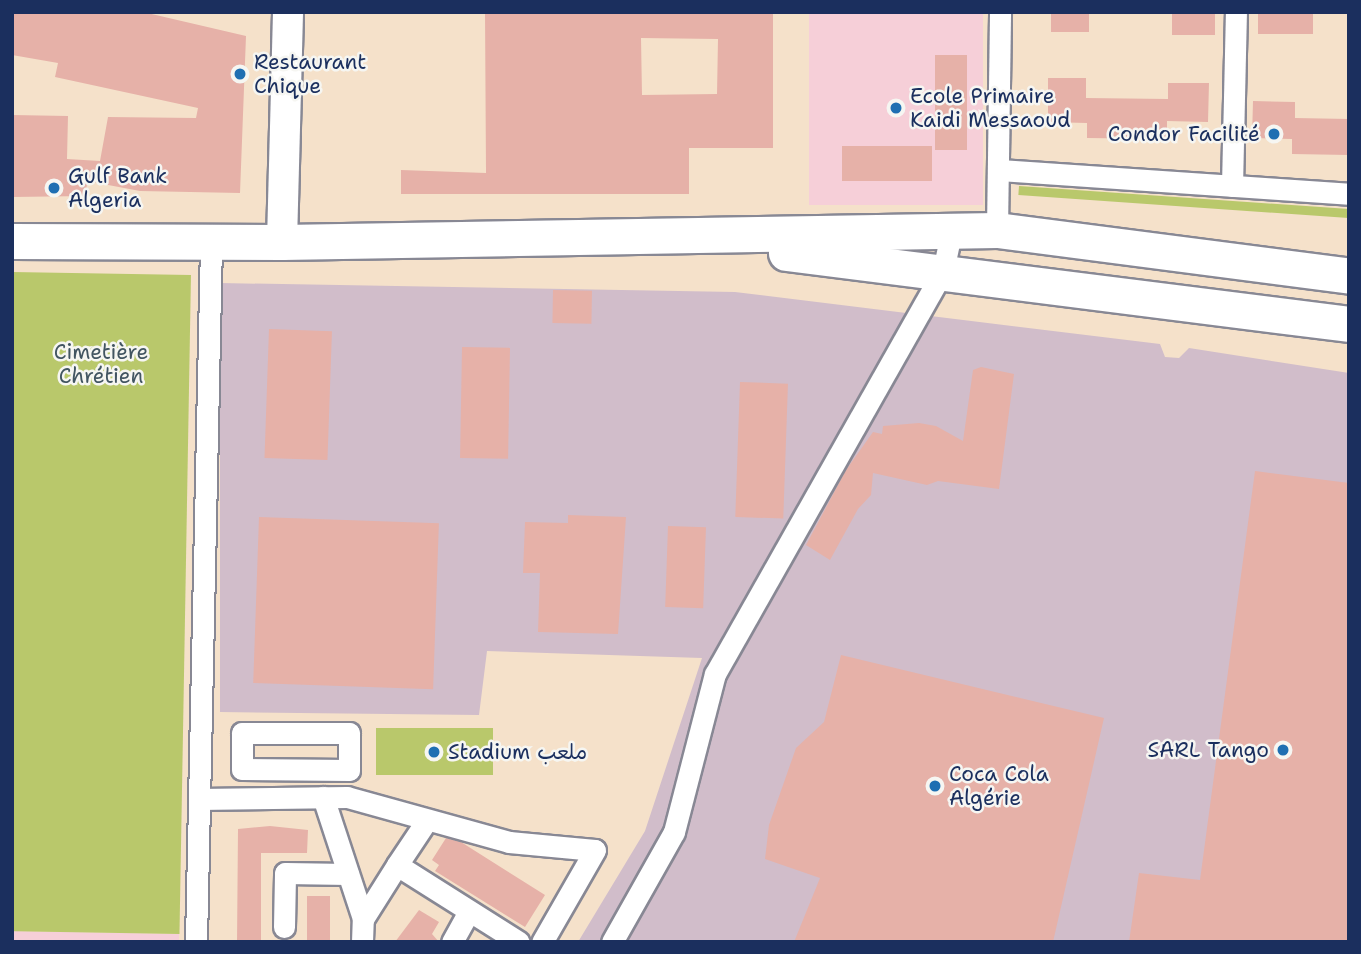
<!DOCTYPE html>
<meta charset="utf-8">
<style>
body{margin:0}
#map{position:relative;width:1361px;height:954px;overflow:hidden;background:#f5e1ca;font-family:"Shantell Sans","Playpen Sans Arabic",sans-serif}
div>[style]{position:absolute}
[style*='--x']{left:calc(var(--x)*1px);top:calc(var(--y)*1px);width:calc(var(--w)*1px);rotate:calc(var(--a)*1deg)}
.built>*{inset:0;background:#f6cfd8;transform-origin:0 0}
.industrial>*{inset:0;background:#d1bdca}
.green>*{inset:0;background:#b9c86b;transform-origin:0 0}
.building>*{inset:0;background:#e6b1a8;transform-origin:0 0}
.roads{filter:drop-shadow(2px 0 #888894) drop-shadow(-2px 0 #888894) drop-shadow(0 2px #888894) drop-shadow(0 -2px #888894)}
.minor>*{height:21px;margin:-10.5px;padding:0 10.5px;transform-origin:10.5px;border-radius:10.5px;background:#fff}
.secondary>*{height:30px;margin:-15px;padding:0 15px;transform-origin:15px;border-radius:15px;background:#fff}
.trunk>*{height:35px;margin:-17.5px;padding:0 17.5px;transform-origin:17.5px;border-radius:17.5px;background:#fff}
.dots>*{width:19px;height:19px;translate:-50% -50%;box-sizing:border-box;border:4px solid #f6f6f2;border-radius:50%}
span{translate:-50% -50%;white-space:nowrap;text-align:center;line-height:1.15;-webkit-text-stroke:5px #f6f6f2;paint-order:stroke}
.poi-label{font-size:21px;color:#1b2f5e}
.left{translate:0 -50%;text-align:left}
.right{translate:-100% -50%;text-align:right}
.park-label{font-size:21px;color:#425561}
.frame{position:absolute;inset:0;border:14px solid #1b2f5e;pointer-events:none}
</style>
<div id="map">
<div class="built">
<div style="left:809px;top:12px;width:174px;height:193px"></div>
<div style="clip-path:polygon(12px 931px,179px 934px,179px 942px,12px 942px)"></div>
</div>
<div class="industrial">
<div style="clip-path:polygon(220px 283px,735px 292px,1160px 344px,1165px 357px,1179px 358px,1189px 348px,1349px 373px,1349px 942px,578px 942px,645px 831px,702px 658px,487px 651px,479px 715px,220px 712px)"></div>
</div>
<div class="green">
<div style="left:1019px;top:186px;width:331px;height:9px;rotate:4deg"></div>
<div style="left:12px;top:272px;width:179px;height:659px;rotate:1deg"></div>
<div style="left:376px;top:728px;width:117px;height:47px"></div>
</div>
<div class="building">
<div style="clip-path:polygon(12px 12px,143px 12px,246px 36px,240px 193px,140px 191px,87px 181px,86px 196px,12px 197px,12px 115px,68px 116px,67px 159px,100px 161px,108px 117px,196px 118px,198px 108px,55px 77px,58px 63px,12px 55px)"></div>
<div style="clip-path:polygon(evenodd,485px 12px,773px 12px,773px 148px,689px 148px,689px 194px,401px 194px,401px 170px,486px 173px,485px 12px,641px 38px,718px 39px,717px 94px,642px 95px,641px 38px)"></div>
<div style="left:1051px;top:12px;width:38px;height:20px"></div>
<div style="left:1172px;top:12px;width:43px;height:23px"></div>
<div style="left:1258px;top:12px;width:55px;height:22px"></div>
<div style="left:935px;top:55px;width:32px;height:95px"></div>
<div style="clip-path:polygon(1048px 78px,1086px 78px,1086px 98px,1168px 99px,1168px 83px,1209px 83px,1208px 122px,1167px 121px,1167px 139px,1087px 138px,1087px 123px,1048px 122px)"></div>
<div style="clip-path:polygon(1253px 101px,1295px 102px,1295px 118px,1349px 119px,1349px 155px,1292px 154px,1292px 139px,1252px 138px)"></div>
<div style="left:842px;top:146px;width:90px;height:35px"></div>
<div style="left:553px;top:290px;width:39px;height:33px;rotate:1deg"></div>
<div style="left:269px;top:329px;width:63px;height:129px;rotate:2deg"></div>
<div style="left:462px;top:347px;width:48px;height:111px;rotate:1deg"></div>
<div style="clip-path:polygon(981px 367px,1014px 374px,999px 489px,938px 481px,927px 485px,873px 473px,871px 495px,858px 509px,830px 560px,806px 545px,846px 470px,873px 432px,882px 434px,883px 426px,919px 423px,936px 426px,963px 441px,973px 370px)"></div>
<div style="left:740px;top:382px;width:48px;height:135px;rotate:2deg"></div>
<div style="clip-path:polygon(1255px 471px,1349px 483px,1349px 942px,1129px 942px,1139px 873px,1200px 880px)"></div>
<div style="clip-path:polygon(568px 515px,626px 517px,618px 634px,538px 632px,540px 573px,523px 573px,525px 522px,568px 523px)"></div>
<div style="left:259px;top:517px;width:180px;height:166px;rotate:2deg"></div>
<div style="left:668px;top:526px;width:38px;height:81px;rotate:2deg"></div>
<div style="clip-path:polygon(841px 655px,1104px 718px,1053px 942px,794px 942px,820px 878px,765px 859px,769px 825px,796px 748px,824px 722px)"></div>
<div style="clip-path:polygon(270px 826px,308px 830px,307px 853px,261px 853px,261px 942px,237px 942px,238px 829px)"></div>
<div style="clip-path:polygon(446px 838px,461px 842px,545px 895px,525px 927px,435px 871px,439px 865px,432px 860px)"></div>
<div style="left:307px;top:896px;width:23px;height:46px"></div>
<div style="clip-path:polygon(419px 910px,439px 922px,432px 934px,439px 942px,395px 942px)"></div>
</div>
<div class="roads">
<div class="minor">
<div style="--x:999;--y:170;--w:351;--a:3.9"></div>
<div style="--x:1232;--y:186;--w:174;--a:-88.7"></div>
<div style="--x:997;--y:230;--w:218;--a:-89.2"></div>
<div style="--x:242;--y:733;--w:107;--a:0"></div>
<div style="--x:349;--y:733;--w:37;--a:90"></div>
<div style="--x:349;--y:770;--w:107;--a:-179.5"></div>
<div style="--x:242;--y:769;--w:36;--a:-90"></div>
<div style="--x:323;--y:797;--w:128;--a:71.8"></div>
<div style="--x:199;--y:799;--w:148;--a:-0.8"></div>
<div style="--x:347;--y:797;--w:168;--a:15.5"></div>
<div style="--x:509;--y:842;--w:86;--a:5.3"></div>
<div style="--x:595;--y:850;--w:106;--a:119.9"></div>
<div style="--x:427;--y:820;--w:54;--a:123.7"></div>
<div style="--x:397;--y:865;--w:144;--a:32.3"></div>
<div style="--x:284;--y:927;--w:54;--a:-88.9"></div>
<div style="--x:285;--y:873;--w:63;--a:0.9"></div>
<div style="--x:196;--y:942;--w:700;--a:-88.77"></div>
<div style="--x:362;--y:942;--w:23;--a:-88"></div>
<div style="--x:363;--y:919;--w:64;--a:-57.8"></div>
<div style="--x:452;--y:942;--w:35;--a:-61"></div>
<div style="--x:612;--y:942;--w:126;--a:-60.6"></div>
<div style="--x:674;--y:832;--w:163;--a:-75.5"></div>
<div style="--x:715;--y:674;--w:463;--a:-60.5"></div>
<div style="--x:943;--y:271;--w:40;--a:-78"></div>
</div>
<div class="secondary">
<div style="--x:282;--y:242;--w:230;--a:-88.5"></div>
</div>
<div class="trunk">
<div style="--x:12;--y:241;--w:270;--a:0.2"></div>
<div style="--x:282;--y:242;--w:715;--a:-0.96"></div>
<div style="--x:997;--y:230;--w:355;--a:7.4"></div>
<div style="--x:786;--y:253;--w:567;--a:7.19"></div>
</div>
</div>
<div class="dots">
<div style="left:240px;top:74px;background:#1f6fb2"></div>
<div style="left:896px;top:108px;background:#1f6fb2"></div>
<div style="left:1274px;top:134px;background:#1f6fb2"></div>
<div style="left:54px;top:188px;background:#1f6fb2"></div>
<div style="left:1283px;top:750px;background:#1f6fb2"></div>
<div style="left:434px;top:752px;background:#1f6fb2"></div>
<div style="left:935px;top:786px;background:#1f6fb2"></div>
</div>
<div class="poi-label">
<span class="left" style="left:254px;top:74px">Restaurant<br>Chique</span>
<span class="left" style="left:910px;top:108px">Ecole Primaire<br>Kaidi Messaoud</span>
<span class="right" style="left:1260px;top:134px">Condor Facilité</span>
<span class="left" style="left:68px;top:188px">Gulf Bank<br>Algeria</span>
<span class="right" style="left:1269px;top:750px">SARL Tango</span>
<span class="left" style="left:448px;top:752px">Stadium ملعب</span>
<span class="left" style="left:949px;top:786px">Coca Cola<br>Algérie</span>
</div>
<div class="park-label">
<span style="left:101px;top:364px">Cimetière<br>Chrétien</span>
</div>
<div class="frame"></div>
</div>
